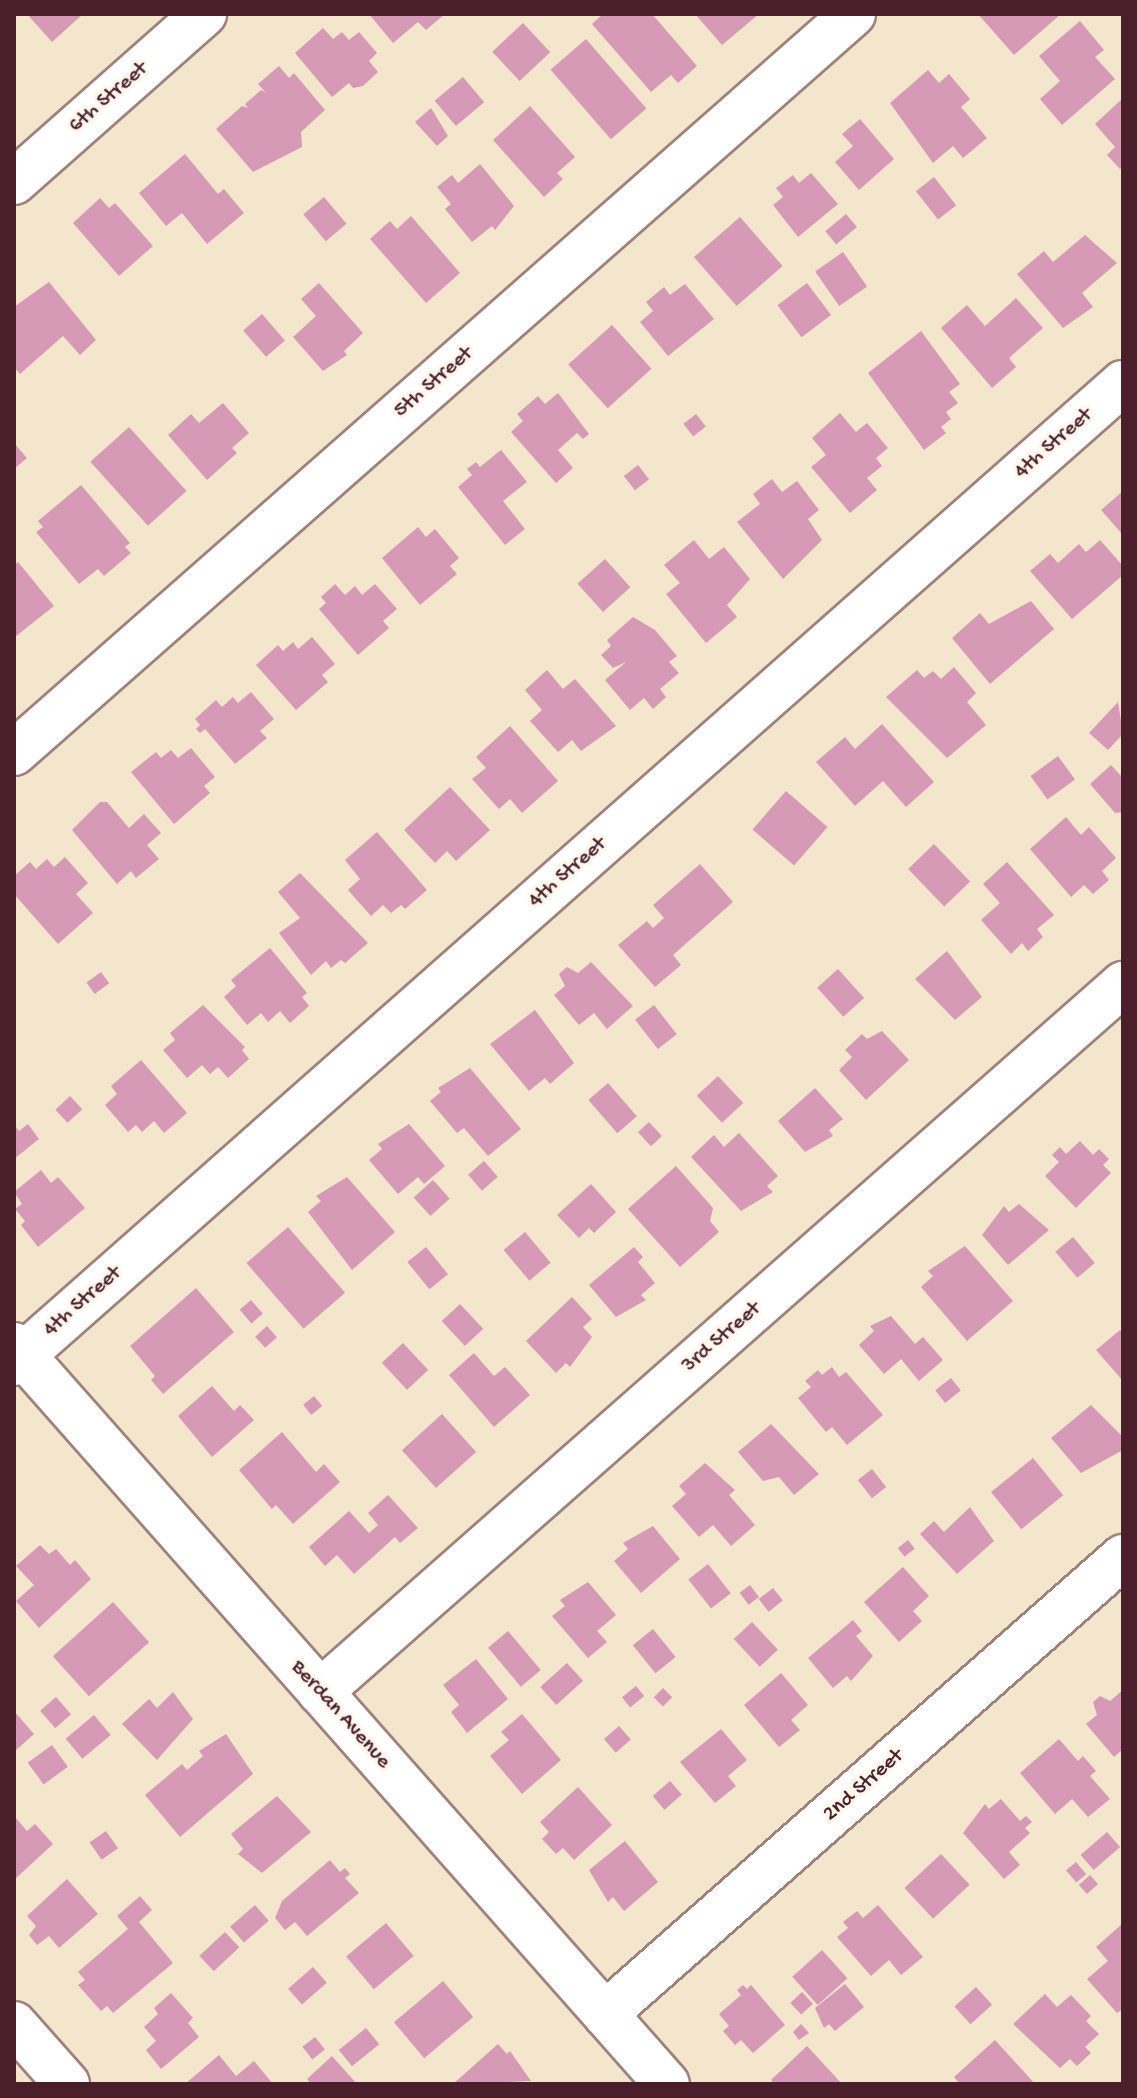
<!DOCTYPE html>
<style>
body{margin:0}
#map{position:relative;width:1137px;height:2098px;overflow:hidden;background:#f3e6cd;font-family:"Gochi Hand",sans-serif}
div>[style]{position:absolute}
[style*='--x']{left:calc(var(--x)*1px);top:calc(var(--y)*1px);width:calc(var(--w)*1px);rotate:calc(var(--a)*1deg)}
.building>*{inset:0;background:#d69ab7;transform-origin:0 0}
.roads{filter:drop-shadow(2px 0 #9e827c) drop-shadow(-2px 0 #9e827c) drop-shadow(0 2px #9e827c) drop-shadow(0 -2px #9e827c)}
.minor>*{height:44px;margin:-22px;padding:0 22px;transform-origin:22px;border-radius:22px;background:#fff}
span{translate:-50% -50%;white-space:nowrap;text-align:center;line-height:1.15;-webkit-text-stroke:7px #fbf7ec;paint-order:stroke}
.street-label{font-size:22px;color:#4a1f2b}
.frame{position:absolute;inset:0;border:16px solid #4a1f2b;pointer-events:none}
</style>
<div id="map">
<div class="building">
<div style="clip-path:polygon(27px 14px,83px 14px,52px 42px)"></div>
<div style="clip-path:polygon(369px 14px,445px 14px,426px 30px,418px 22px,393px 43px)"></div>
<div style="clip-path:polygon(603px 14px,652px 14px,697px 66px,678px 83px,671px 75px,651px 92px,592px 24px)"></div>
<div style="clip-path:polygon(695px 14px,759px 14px,722px 45px)"></div>
<div style="clip-path:polygon(978px 14px,1061px 14px,1014px 55px)"></div>
<div style="clip-path:polygon(1080px 21px,1104px 50px,1095px 57px,1115px 79px,1062px 125px,1040px 99px,1060px 81px,1039px 56px)"></div>
<div style="left:523px;top:23px;width:40px;height:42px;rotate:47deg"></div>
<div style="clip-path:polygon(323px 28px,333px 39px,342px 32px,349px 40px,359px 32px,377px 53px,369px 61px,378px 72px,363px 86px,353px 88px,349px 83px,332px 97px,295px 53px)"></div>
<div style="left:586px;top:39px;width:92px;height:47px;rotate:49deg"></div>
<div style="clip-path:polygon(279px 66px,289px 78px,294px 73px,325px 110px,301px 132px,302px 147px,253px 172px,216px 129px,242px 106px,248px 108px,245px 104px,261px 90px,266px 93px,258px 84px)"></div>
<div style="clip-path:polygon(928px 70px,939px 83px,949px 74px,970px 99px,961px 107px,987px 138px,963px 158px,953px 146px,933px 163px,890px 103px)"></div>
<div style="left:463px;top:77px;width:33px;height:37px;rotate:50deg"></div>
<div style="clip-path:polygon(1123px 98px,1123px 166px,1120px 169px,1107px 155px,1115px 147px,1095px 124px)"></div>
<div style="clip-path:polygon(530px 106px,575px 157px,557px 173px,563px 179px,544px 197px,493px 140px)"></div>
<div style="clip-path:polygon(431px 108px,448px 136px,437px 146px,415px 122px)"></div>
<div style="clip-path:polygon(860px 119px,894px 159px,859px 190px,835px 162px,853px 146px,842px 134px)"></div>
<div style="clip-path:polygon(185px 154px,218px 194px,224px 189px,244px 213px,207px 244px,182px 213px,166px 226px,139px 193px)"></div>
<div style="clip-path:polygon(480px 164px,514px 206px,495px 230px,492px 226px,472px 242px,445px 209px,451px 204px,437px 187px,452px 175px,458px 183px)"></div>
<div style="clip-path:polygon(811px 173px,838px 204px,798px 237px,773px 205px,783px 197px,776px 188px,793px 175px,799px 183px)"></div>
<div style="left:934px;top:177px;width:36px;height:23px;rotate:52deg"></div>
<div style="left:324px;top:197px;width:35px;height:27px;rotate:50deg"></div>
<div style="clip-path:polygon(100px 198px,109px 208px,115px 203px,153px 246px,119px 276px,73px 223px)"></div>
<div style="left:846px;top:214px;width:17px;height:27px;rotate:50deg"></div>
<div style="clip-path:polygon(411px 216px,460px 273px,426px 303px,370px 239px,390px 221px,397px 229px)"></div>
<div style="left:740px;top:217px;width:65px;height:61px;rotate:49deg"></div>
<div style="clip-path:polygon(1085px 235px,1117px 263px,1082px 293px,1093px 307px,1063px 328px,1017px 274px,1044px 251px,1053px 262px)"></div>
<div style="left:843px;top:252px;width:42px;height:34px;rotate:55deg"></div>
<div style="clip-path:polygon(49px 282px,96px 340px,80px 355px,63px 336px,20px 374px,14px 367px,14px 307px)"></div>
<div style="clip-path:polygon(319px 283px,363px 333px,344px 351px,347px 355px,323px 371px,293px 337px,316px 316px,301px 299px)"></div>
<div style="left:807px;top:283px;width:40px;height:37px;rotate:53deg"></div>
<div style="clip-path:polygon(685px 284px,714px 319px,668px 356px,640px 322px,653px 311px,646px 302px,664px 287px,670px 295px)"></div>
<div style="clip-path:polygon(1016px 298px,1043px 328px,1009px 358px,1016px 367px,992px 388px,941px 328px,967px 305px,985px 326px)"></div>
<div style="left:262px;top:314px;width:35px;height:25px;rotate:49deg"></div>
<div style="left:612px;top:325px;width:59px;height:59px;rotate:48deg"></div>
<div style="clip-path:polygon(921px 331px,960px 384px,949px 392px,958px 403px,946px 412px,951px 419px,941px 427px,946px 433px,924px 450px,868px 373px)"></div>
<div style="clip-path:polygon(558px 393px,589px 434px,583px 439px,577px 433px,558px 450px,573px 468px,556px 483px,511px 432px,523px 421px,517px 414px,538px 396px,545px 404px)"></div>
<div style="clip-path:polygon(223px 403px,249px 433px,232px 448px,237px 453px,207px 480px,168px 435px,191px 414px,199px 423px)"></div>
<div style="clip-path:polygon(840px 413px,856px 432px,867px 423px,888px 448px,876px 458px,882px 466px,867px 478px,877px 490px,850px 513px,811px 467px,826px 455px,812px 438px)"></div>
<div style="left:696px;top:414px;width:16px;height:16px;rotate:52deg"></div>
<div style="left:129px;top:427px;width:86px;height:52px;rotate:48deg"></div>
<div style="clip-path:polygon(14px 443px,27px 458px,14px 469px)"></div>
<div style="clip-path:polygon(501px 450px,527px 482px,503px 501px,525px 529px,505px 545px,458px 487px,472px 475px,467px 469px,476px 462px,480px 467px)"></div>
<div style="left:638px;top:465px;width:18px;height:18px;rotate:52deg"></div>
<div style="clip-path:polygon(772px 479px,782px 492px,797px 481px,819px 510px,808px 519px,822px 540px,783px 579px,737px 522px,760px 504px,753px 494px)"></div>
<div style="clip-path:polygon(81px 485px,130px 543px,125px 547px,131px 553px,104px 576px,98px 569px,79px 584px,36px 532px,43px 527px,38px 521px)"></div>
<div style="clip-path:polygon(1123px 491px,1123px 535px,1101px 510px)"></div>
<div style="clip-path:polygon(418px 527px,426px 537px,435px 529px,459px 558px,450px 566px,457px 574px,420px 605px,382px 558px)"></div>
<div style="clip-path:polygon(694px 540px,709px 559px,724px 547px,750px 579px,727px 605px,737px 617px,706px 643px,666px 594px,680px 583px,664px 565px)"></div>
<div style="clip-path:polygon(1100px 540px,1123px 566px,1123px 575px,1072px 619px,1030px 571px,1050px 554px,1058px 563px,1079px 544px,1086px 552px)"></div>
<div style="left:605px;top:559px;width:38px;height:37px;rotate:48deg"></div>
<div style="clip-path:polygon(18px 562px,54px 606px,15px 637px,14px 565px)"></div>
<div style="clip-path:polygon(335px 584px,345px 595px,355px 586px,362px 595px,375px 584px,397px 609px,383px 621px,389px 628px,358px 655px,319px 609px,326px 603px,321px 597px)"></div>
<div style="clip-path:polygon(1031px 601px,1054px 629px,990px 684px,952px 638px,980px 613px,989px 624px)"></div>
<div style="clip-path:polygon(633px 617px,655px 630px,677px 656px,669px 662px,679px 673px,660px 689px,666px 697px,653px 709px,644px 698px,630px 710px,605px 680px,626px 662px,613px 668px,601px 655px,611px 646px,607px 640px)"></div>
<div style="clip-path:polygon(312px 637px,335px 664px,322px 675px,328px 682px,296px 710px,256px 665px,278px 645px,283px 651px,293px 642px,298px 649px)"></div>
<div style="clip-path:polygon(954px 667px,976px 693px,967px 702px,986px 725px,947px 758px,886px 697px,917px 670px,924px 678px,933px 671px,941px 679px)"></div>
<div style="clip-path:polygon(547px 670px,563px 689px,575px 679px,616px 726px,581px 751px,572px 740px,558px 752px,530px 721px,542px 710px,525px 690px)"></div>
<div style="clip-path:polygon(251px 692px,274px 719px,260px 731px,267px 738px,235px 764px,205px 729px,200px 733px,196px 729px,200px 725px,195px 719px,216px 700px,222px 707px,233px 697px,238px 703px)"></div>
<div style="clip-path:polygon(1118px 702px,1123px 734px,1108px 750px,1089px 733px)"></div>
<div style="clip-path:polygon(882px 724px,934px 782px,906px 807px,883px 781px,855px 806px,816px 762px,845px 737px,855px 749px)"></div>
<div style="clip-path:polygon(510px 726px,558px 781px,522px 813px,510px 799px,499px 809px,472px 779px,486px 768px,476px 757px)"></div>
<div style="clip-path:polygon(191px 748px,215px 777px,204px 786px,210px 793px,174px 824px,131px 772px,156px 752px,161px 758px,171px 750px,178px 758px)"></div>
<div style="left:1058px;top:756px;width:29px;height:34px;rotate:54deg"></div>
<div style="clip-path:polygon(1111px 765px,1123px 778px,1123px 812px,1115px 813px,1090px 784px)"></div>
<div style="clip-path:polygon(450px 787px,490px 830px,456px 861px,447px 851px,435px 863px,404px 830px)"></div>
<div style="left:786px;top:791px;width:55px;height:51px;rotate:41deg"></div>
<div style="clip-path:polygon(100px 802px,107px 802px,129px 828px,144px 814px,161px 833px,147px 845px,159px 859px,136px 878px,131px 871px,117px 884px,72px 830px)"></div>
<div style="clip-path:polygon(1066px 817px,1081px 835px,1089px 827px,1116px 858px,1102px 871px,1109px 880px,1093px 894px,1084px 885px,1071px 897px,1030px 849px)"></div>
<div style="clip-path:polygon(377px 832px,427px 890px,405px 909px,401px 905px,391px 913px,383px 905px,371px 916px,348px 890px,360px 879px,345px 860px)"></div>
<div style="left:934px;top:844px;width:52px;height:36px;rotate:46deg"></div>
<div style="clip-path:polygon(65px 857px,88px 883px,76px 894px,93px 913px,58px 944px,14px 894px,14px 876px,30px 862px,36px 869px,47px 859px,54px 867px)"></div>
<div style="clip-path:polygon(1007px 862px,1054px 915px,1037px 929px,1043px 937px,1028px 951px,1022px 943px,1011px 954px,981px 920px,1000px 903px,983px 884px)"></div>
<div style="clip-path:polygon(700px 864px,733px 902px,673px 955px,681px 965px,655px 987px,618px 945px,647px 921px,653px 928px,664px 918px,653px 905px)"></div>
<div style="clip-path:polygon(300px 873px,368px 943px,345px 963px,341px 960px,331px 968px,326px 961px,311px 975px,279px 933px,300px 918px,278px 892px)"></div>
<div style="clip-path:polygon(270px 948px,307px 993px,302px 997px,309px 1006px,290px 1023px,280px 1011px,268px 1022px,261px 1013px,247px 1025px,224px 997px,236px 986px,231px 980px)"></div>
<div style="clip-path:polygon(947px 951px,982px 997px,955px 1020px,915px 979px)"></div>
<div style="clip-path:polygon(591px 962px,633px 1006px,607px 1029px,594px 1013px,579px 1025px,554px 995px,565px 986px,559px 974px,567px 967px,578px 973px)"></div>
<div style="left:838px;top:969px;width:39px;height:28px;rotate:48deg"></div>
<div style="left:101px;top:972px;width:14px;height:18px;rotate:54deg"></div>
<div style="clip-path:polygon(203px 1005px,245px 1047px,242px 1050px,249px 1059px,228px 1078px,218px 1067px,210px 1074px,202px 1065px,187px 1078px,163px 1050px,175px 1040px,170px 1033px)"></div>
<div style="left:654px;top:1005px;width:37px;height:24px;rotate:52deg"></div>
<div style="clip-path:polygon(535px 1010px,574px 1063px,550px 1084px,545px 1078px,529px 1091px,490px 1044px)"></div>
<div style="clip-path:polygon(882px 1031px,909px 1060px,866px 1100px,839px 1070px,852px 1057px,845px 1050px,862px 1034px,867px 1039px)"></div>
<div style="clip-path:polygon(141px 1060px,187px 1113px,164px 1133px,154px 1121px,142px 1132px,136px 1125px,128px 1132px,105px 1105px,117px 1094px,111px 1086px)"></div>
<div style="clip-path:polygon(470px 1068px,521px 1129px,488px 1156px,464px 1128px,457px 1133px,430px 1101px,441px 1092px,438px 1088px)"></div>
<div style="left:718px;top:1076px;width:37px;height:29px;rotate:47deg"></div>
<div style="left:608px;top:1083px;width:44px;height:26px;rotate:49deg"></div>
<div style="clip-path:polygon(815px 1088px,843px 1119px,829px 1130px,833px 1136px,805px 1152px,778px 1121px)"></div>
<div style="left:70px;top:1096px;width:18px;height:20px;rotate:47deg"></div>
<div style="left:649px;top:1122px;width:19px;height:15px;rotate:47deg"></div>
<div style="clip-path:polygon(28px 1124px,39px 1139px,14px 1159px,14px 1125px,19px 1131px)"></div>
<div style="clip-path:polygon(409px 1124px,445px 1166px,424px 1184px,418px 1177px,398px 1194px,369px 1160px,382px 1149px,378px 1144px)"></div>
<div style="clip-path:polygon(739px 1133px,778px 1176px,767px 1186px,773px 1192px,741px 1211px,691px 1157px,714px 1135px,724px 1147px)"></div>
<div style="clip-path:polygon(1080px 1141px,1093px 1155px,1099px 1149px,1109px 1159px,1103px 1165px,1111px 1173px,1076px 1208px,1045px 1176px,1059px 1162px,1052px 1155px,1060px 1147px,1066px 1154px)"></div>
<div style="left:484px;top:1161px;width:21px;height:21px;rotate:49deg"></div>
<div style="clip-path:polygon(676px 1166px,713px 1208px,710px 1221px,719px 1232px,680px 1267px,628px 1209px)"></div>
<div style="clip-path:polygon(41px 1170px,51px 1183px,58px 1177px,85px 1208px,38px 1247px,21px 1225px,25px 1221px,15px 1209px,22px 1204px,14px 1192px)"></div>
<div style="clip-path:polygon(347px 1177px,395px 1232px,352px 1270px,308px 1212px,321px 1201px,316px 1196px)"></div>
<div style="left:433px;top:1180px;width:25px;height:26px;rotate:48deg"></div>
<div style="clip-path:polygon(591px 1184px,616px 1212px,594px 1233px,589px 1228px,579px 1238px,557px 1215px)"></div>
<div style="clip-path:polygon(1019px 1204px,1049px 1230px,1008px 1265px,982px 1235px,1004px 1206px,1009px 1212px)"></div>
<div style="left:288px;top:1227px;width:87px;height:55px;rotate:49deg"></div>
<div style="left:525px;top:1232px;width:40px;height:28px;rotate:50deg"></div>
<div style="left:1073px;top:1237px;width:34px;height:23px;rotate:50deg"></div>
<div style="clip-path:polygon(965px 1246px,1013px 1301px,967px 1341px,921px 1287px,933px 1276px,928px 1271px)"></div>
<div style="left:426px;top:1247px;width:35px;height:24px;rotate:51deg"></div>
<div style="clip-path:polygon(634px 1247px,643px 1257px,638px 1262px,655px 1283px,641px 1295px,646px 1300px,616px 1317px,589px 1285px)"></div>
<div style="clip-path:polygon(196px 1288px,234px 1332px,163px 1394px,151px 1380px,155px 1376px,130px 1346px)"></div>
<div style="clip-path:polygon(572px 1297px,592px 1319px,583px 1327px,592px 1337px,570px 1367px,566px 1363px,556px 1373px,526px 1341px)"></div>
<div style="left:251px;top:1300px;width:18px;height:15px;rotate:49deg"></div>
<div style="left:460px;top:1304px;width:34px;height:25px;rotate:47deg"></div>
<div style="clip-path:polygon(891px 1316px,915px 1344px,923px 1337px,943px 1360px,919px 1381px,901px 1359px,884px 1374px,859px 1345px,874px 1331px,870px 1326px)"></div>
<div style="left:267px;top:1326px;width:15px;height:16px;rotate:48deg"></div>
<div style="clip-path:polygon(1120px 1330px,1123px 1334px,1123px 1381px,1096px 1350px)"></div>
<div style="left:403px;top:1343px;width:37px;height:29px;rotate:47deg"></div>
<div style="clip-path:polygon(474px 1353px,494px 1376px,505px 1367px,530px 1395px,494px 1427px,449px 1375px)"></div>
<div style="clip-path:polygon(832px 1367px,839px 1377px,846px 1372px,883px 1415px,847px 1445px,832px 1427px,826px 1432px,798px 1398px,811px 1387px,805px 1381px,818px 1370px,822px 1375px)"></div>
<div style="left:951px;top:1378px;width:16px;height:20px;rotate:52deg"></div>
<div style="clip-path:polygon(212px 1386px,234px 1411px,240px 1405px,254px 1420px,212px 1457px,178px 1416px)"></div>
<div style="left:314px;top:1396px;width:13px;height:14px;rotate:51deg"></div>
<div style="clip-path:polygon(1091px 1405px,1123px 1437px,1123px 1450px,1081px 1473px,1051px 1438px)"></div>
<div style="left:442px;top:1414px;width:51px;height:54px;rotate:48deg"></div>
<div style="clip-path:polygon(771px 1424px,819px 1474px,794px 1495px,779px 1477px,763px 1481px,738px 1452px)"></div>
<div style="clip-path:polygon(282px 1432px,316px 1472px,324px 1464px,340px 1482px,293px 1524px,276px 1505px,272px 1509px,239px 1470px)"></div>
<div style="left:1033px;top:1458px;width:48px;height:54px;rotate:51deg"></div>
<div style="clip-path:polygon(705px 1463px,735px 1490px,729px 1495px,755px 1525px,731px 1546px,713px 1525px,699px 1537px,672px 1506px,686px 1494px,679px 1486px)"></div>
<div style="left:872px;top:1469px;width:23px;height:18px;rotate:52deg"></div>
<div style="clip-path:polygon(388px 1495px,418px 1528px,400px 1543px,395px 1537px,354px 1574px,337px 1555px,325px 1566px,309px 1547px,349px 1511px,369px 1533px,378px 1525px,368px 1513px)"></div>
<div style="clip-path:polygon(970px 1507px,994px 1541px,957px 1574px,920px 1534px,934px 1521px,944px 1532px)"></div>
<div style="clip-path:polygon(653px 1526px,680px 1559px,641px 1593px,614px 1561px,628px 1549px,623px 1543px)"></div>
<div style="left:908px;top:1540px;width:11px;height:13px;rotate:52deg"></div>
<div style="clip-path:polygon(40px 1545px,49px 1554px,56px 1549px,70px 1565px,75px 1560px,91px 1579px,39px 1628px,16px 1601px,34px 1585px,16px 1566px)"></div>
<div style="left:708px;top:1564px;width:37px;height:25px;rotate:52deg"></div>
<div style="clip-path:polygon(903px 1567px,929px 1596px,913px 1611px,922px 1621px,899px 1642px,864px 1602px)"></div>
<div style="clip-path:polygon(588px 1582px,616px 1615px,597px 1631px,607px 1642px,588px 1658px,552px 1616px,565px 1606px,560px 1600px)"></div>
<div style="left:750px;top:1585px;width:15px;height:13px;rotate:53deg"></div>
<div style="left:773px;top:1588px;width:16px;height:18px;rotate:52deg"></div>
<div style="left:113px;top:1602px;width:54px;height:81px;rotate:48deg"></div>
<div style="clip-path:polygon(853px 1620px,862px 1631px,856px 1636px,873px 1656px,851px 1681px,847px 1676px,833px 1688px,808px 1658px)"></div>
<div style="left:752px;top:1622px;width:38px;height:25px;rotate:47deg"></div>
<div style="left:653px;top:1629px;width:36px;height:26px;rotate:51deg"></div>
<div style="left:508px;top:1631px;width:51px;height:26px;rotate:50deg"></div>
<div style="clip-path:polygon(476px 1659px,508px 1699px,467px 1733px,451px 1712px,459px 1705px,443px 1685px)"></div>
<div style="left:567px;top:1663px;width:24px;height:36px;rotate:48deg"></div>
<div style="clip-path:polygon(781px 1673px,808px 1705px,791px 1720px,800px 1730px,779px 1747px,744px 1705px)"></div>
<div style="left:636px;top:1686px;width:13px;height:18px;rotate:51deg"></div>
<div style="left:663px;top:1688px;width:13px;height:13px;rotate:45deg"></div>
<div style="clip-path:polygon(1123px 1690px,1123px 1749px,1114px 1757px,1086px 1724px,1097px 1715px,1093px 1702px,1100px 1696px,1110px 1701px)"></div>
<div style="clip-path:polygon(173px 1692px,193px 1719px,157px 1760px,122px 1724px,149px 1699px,157px 1708px)"></div>
<div style="left:56px;top:1697px;width:23px;height:21px;rotate:49deg"></div>
<div style="clip-path:polygon(14px 1711px,34px 1734px,14px 1752px)"></div>
<div style="clip-path:polygon(522px 1714px,561px 1760px,522px 1794px,490px 1756px,509px 1740px,501px 1732px)"></div>
<div style="left:94px;top:1715px;width:26px;height:37px;rotate:50deg"></div>
<div style="left:619px;top:1726px;width:18px;height:20px;rotate:49deg"></div>
<div style="clip-path:polygon(721px 1729px,747px 1760px,728px 1776px,736px 1786px,715px 1803px,680px 1762px)"></div>
<div style="clip-path:polygon(226px 1734px,253px 1774px,180px 1837px,145px 1795px,182px 1764px,187px 1770px,203px 1756px,199px 1751px)"></div>
<div style="clip-path:polygon(1059px 1739px,1078px 1761px,1083px 1756px,1096px 1771px,1090px 1776px,1110px 1799px,1088px 1817px,1072px 1799px,1055px 1814px,1020px 1773px)"></div>
<div style="left:52px;top:1745px;width:27px;height:30px;rotate:54deg"></div>
<div style="left:670px;top:1781px;width:18px;height:23px;rotate:49deg"></div>
<div style="clip-path:polygon(578px 1787px,612px 1825px,574px 1860px,563px 1848px,556px 1854px,542px 1839px,549px 1832px,540px 1822px)"></div>
<div style="clip-path:polygon(277px 1796px,311px 1832px,262px 1873px,238px 1854px,243px 1849px,231px 1834px)"></div>
<div style="clip-path:polygon(1001px 1799px,1020px 1821px,1026px 1816px,1032px 1822px,1025px 1828px,1030px 1833px,1009px 1852px,1020px 1865px,1004px 1879px,963px 1833px,985px 1804px,989px 1809px)"></div>
<div style="clip-path:polygon(14px 1816px,27px 1831px,35px 1824px,53px 1844px,14px 1880px)"></div>
<div style="left:106px;top:1831px;width:21px;height:20px;rotate:55deg"></div>
<div style="left:1107px;top:1832px;width:20px;height:35px;rotate:49deg"></div>
<div style="clip-path:polygon(625px 1841px,658px 1882px,624px 1911px,613px 1897px,608px 1902px,589px 1870px)"></div>
<div style="left:941px;top:1854px;width:42px;height:50px;rotate:47deg"></div>
<div style="clip-path:polygon(330px 1860px,340px 1872px,345px 1868px,350px 1874px,345px 1878px,359px 1893px,307px 1936px,295px 1922px,285px 1930px,275px 1918px,282px 1901px)"></div>
<div style="left:1076px;top:1862px;width:16px;height:13px;rotate:50deg"></div>
<div style="left:1090px;top:1875px;width:12px;height:15px;rotate:48deg"></div>
<div style="clip-path:polygon(67px 1879px,98px 1914px,59px 1948px,49px 1936px,37px 1945px,29px 1935px,36px 1926px,27px 1916px)"></div>
<div style="clip-path:polygon(140px 1896px,152px 1910px,139px 1922px,173px 1963px,113px 2013px,107px 2006px,101px 2011px,78px 1985px,85px 1980px,78px 1972px,128px 1929px,117px 1916px)"></div>
<div style="left:255px;top:1905px;width:21px;height:33px;rotate:49deg"></div>
<div style="clip-path:polygon(878px 1905px,923px 1957px,901px 1975px,889px 1960px,871px 1976px,837px 1937px,848px 1928px,843px 1922px,857px 1911px,863px 1918px)"></div>
<div style="left:386px;top:1923px;width:43px;height:52px;rotate:50deg"></div>
<div style="clip-path:polygon(1121px 1925px,1123px 2009px,1117px 2013px,1087px 1979px,1108px 1961px,1096px 1947px)"></div>
<div style="left:225px;top:1932px;width:21px;height:35px;rotate:47deg"></div>
<div style="left:822px;top:1950px;width:38px;height:40px;rotate:48deg"></div>
<div style="left:313px;top:1967px;width:21px;height:33px;rotate:49deg"></div>
<div style="left:443px;top:1981px;width:47px;height:64px;rotate:50deg"></div>
<div style="clip-path:polygon(845px 1984px,864px 2007px,835px 2031px,829px 2024px,824px 2028px,815px 2008px)"></div>
<div style="clip-path:polygon(743px 1985px,747px 1989px,751px 1985px,785px 2025px,753px 2053px,741px 2040px,735px 2045px,723px 2031px,729px 2026px,719px 2014px,741px 1995px,737px 1990px)"></div>
<div style="left:976px;top:1987px;width:24px;height:29px;rotate:48deg"></div>
<div style="left:802px;top:1992px;width:16px;height:16px;rotate:47deg"></div>
<div style="clip-path:polygon(171px 1993px,193px 2018px,188px 2023px,199px 2037px,161px 2069px,146px 2050px,156px 2041px,144px 2027px,158px 2014px,154px 2008px)"></div>
<div style="clip-path:polygon(1045px 1994px,1057px 2007px,1071px 1995px,1091px 2016px,1086px 2021px,1099px 2034px,1085px 2047px,1091px 2053px,1077px 2066px,1070px 2059px,1060px 2068px,1013px 2024px)"></div>
<div style="clip-path:polygon(801px 2024px,809px 2033px,799px 2040px,793px 2032px)"></div>
<div style="left:366px;top:2028px;width:21px;height:35px;rotate:51deg"></div>
<div style="left:315px;top:2037px;width:16px;height:16px;rotate:52deg"></div>
<div style="clip-path:polygon(995px 2040px,1035px 2084px,960px 2084px,954px 2077px)"></div>
<div style="clip-path:polygon(498px 2044px,507px 2054px,510px 2051px,531px 2081px,453px 2084px)"></div>
<div style="clip-path:polygon(807px 2046px,842px 2084px,774px 2084px,771px 2080px)"></div>
<div style="clip-path:polygon(219px 2055px,236px 2076px,254px 2061px,273px 2084px,185px 2084px)"></div>
<div style="clip-path:polygon(332px 2056px,357px 2084px,311px 2084px,307px 2079px)"></div>
</div>
<div class="roads">
<div class="minor">
<div style="--x:14;--y:182;--w:254;--a:-41.5"></div>
<div style="--x:14;--y:753;--w:1118;--a:-41.37"></div>
<div style="--x:14;--y:1345;--w:986;--a:48.54"></div>
<div style="--x:14;--y:1363;--w:1480;--a:-41.47"></div>
<div style="--x:320;--y:1692;--w:1071;--a:-41.4"></div>
<div style="--x:605;--y:2014;--w:691;--a:-41.42"></div>
<div style="--x:14;--y:2024;--w:80;--a:48.5"></div>
</div>
</div>
<div class="street-label">
<span style="left:109px;top:98px;rotate:-41deg">6th Street</span>
<span style="left:434px;top:383px;rotate:-41deg">5th Street</span>
<span style="left:1054px;top:444px;rotate:-41deg">4th Street</span>
<span style="left:568px;top:873px;rotate:-41deg">4th Street</span>
<span style="left:83px;top:1302px;rotate:-41deg">4th Street</span>
<span style="left:722px;top:1338px;rotate:-41deg">3rd Street</span>
<span style="left:340px;top:1715px;rotate:48deg">Berdan Avenue</span>
<span style="left:864px;top:1786px;rotate:-41deg">2nd Street</span>
</div>
<div class="frame"></div>
</div>
